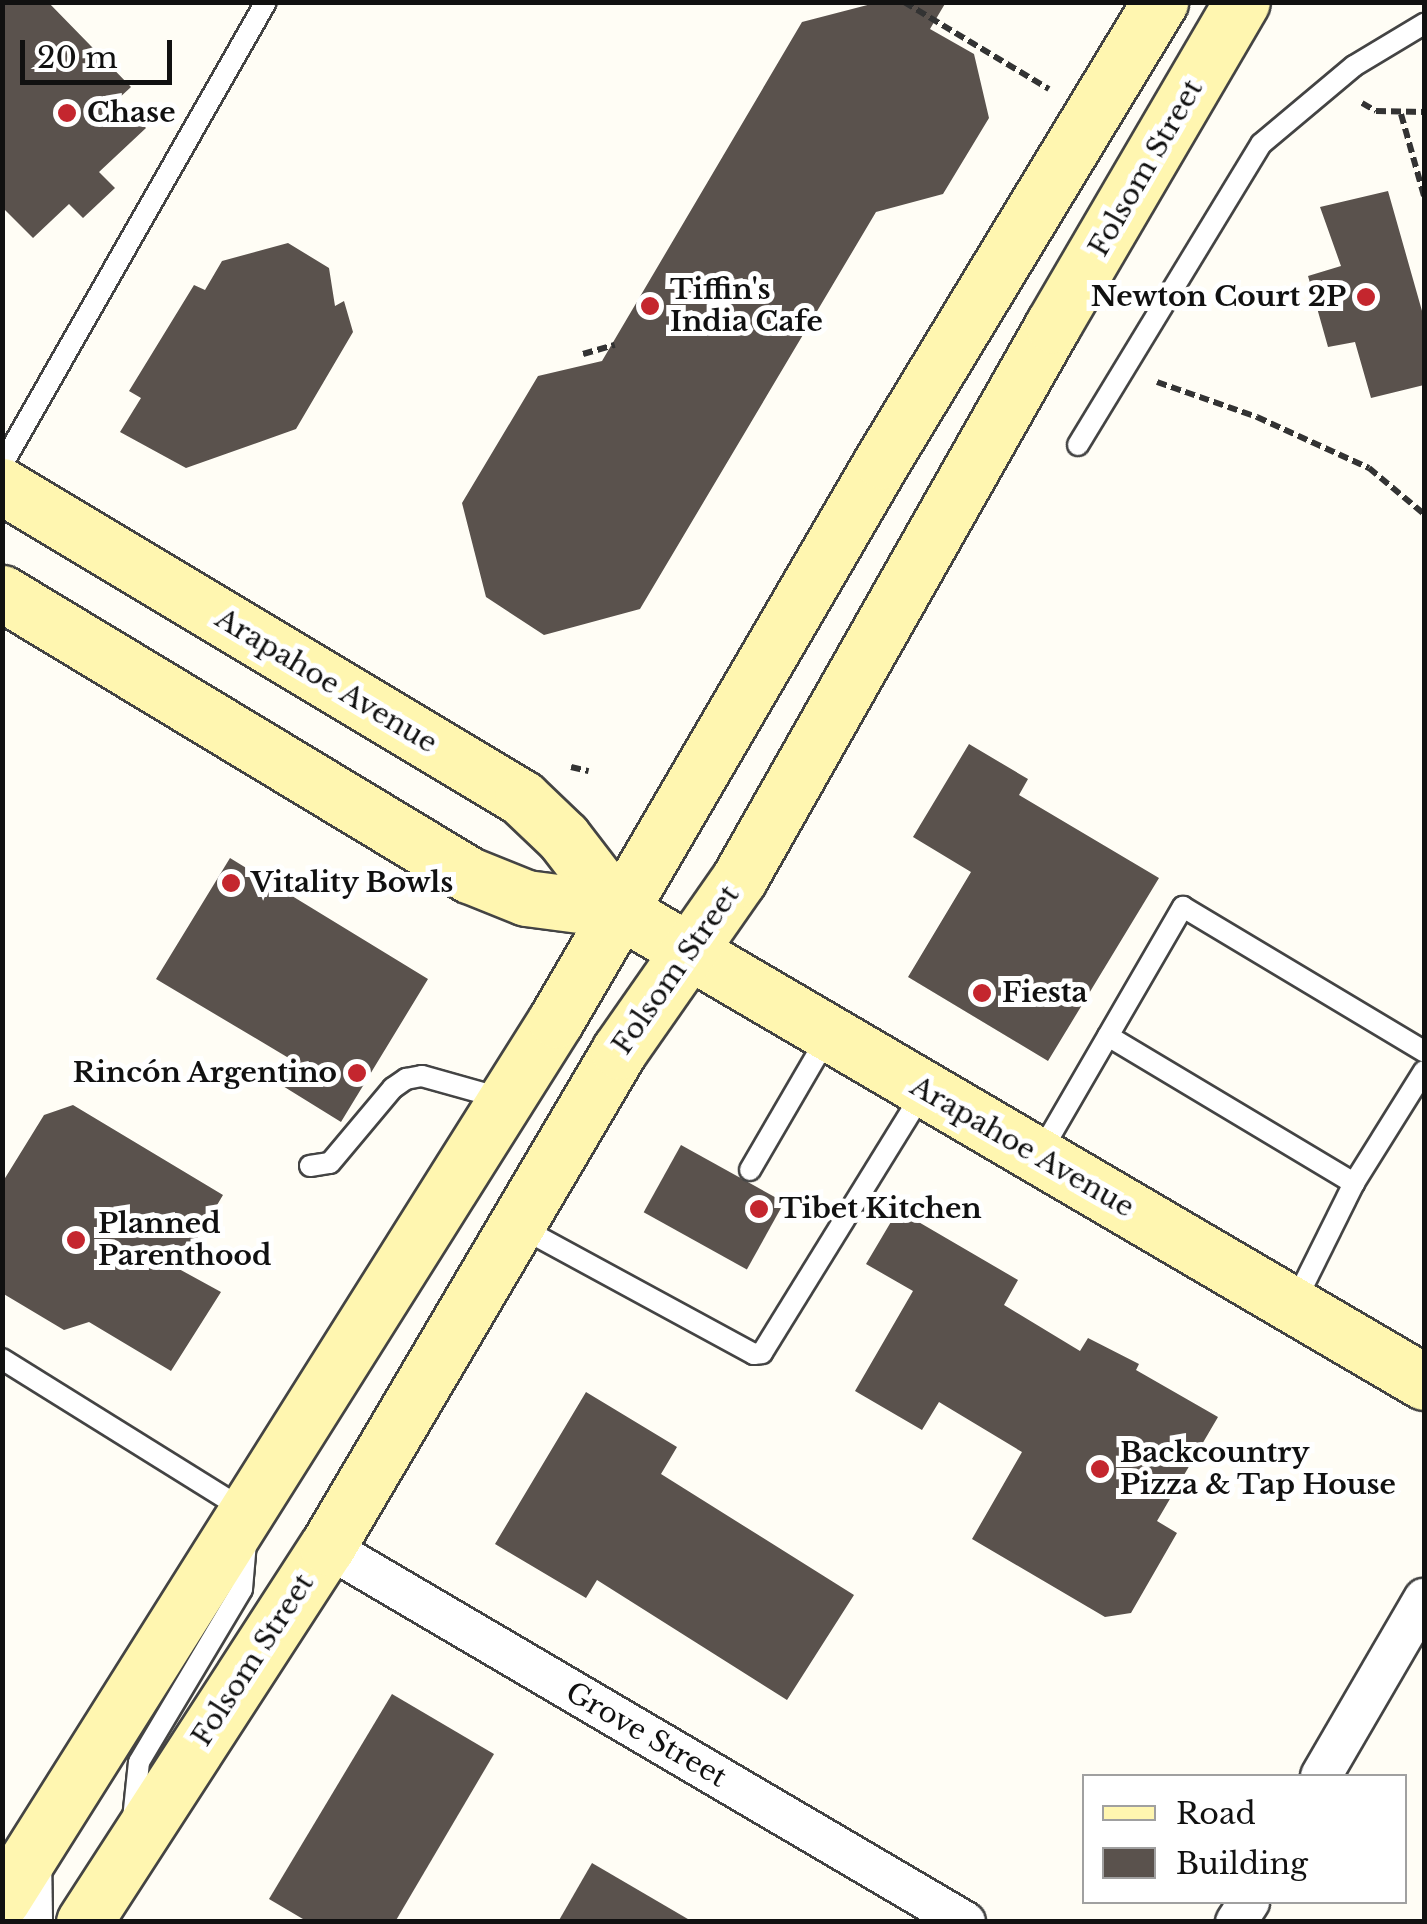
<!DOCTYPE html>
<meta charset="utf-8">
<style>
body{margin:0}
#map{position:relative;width:1427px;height:1924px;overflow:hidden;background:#fffdf5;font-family:"Libre Baskerville",serif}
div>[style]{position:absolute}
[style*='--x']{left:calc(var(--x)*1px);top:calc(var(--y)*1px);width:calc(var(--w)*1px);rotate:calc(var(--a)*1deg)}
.building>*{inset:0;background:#5a524d;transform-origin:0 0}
.path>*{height:6px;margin-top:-3px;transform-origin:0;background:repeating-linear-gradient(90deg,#333 0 10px,transparent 0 15px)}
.roads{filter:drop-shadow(2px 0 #444) drop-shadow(-2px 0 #444) drop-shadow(0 2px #444) drop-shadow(0 -2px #444)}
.service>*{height:20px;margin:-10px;padding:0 10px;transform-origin:10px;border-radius:10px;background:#fff}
.minor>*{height:40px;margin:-20px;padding:0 20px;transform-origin:20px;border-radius:20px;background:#fff}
.secondary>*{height:55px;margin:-27.5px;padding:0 27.5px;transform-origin:27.5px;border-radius:27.5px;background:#fff6b0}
.dots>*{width:28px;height:28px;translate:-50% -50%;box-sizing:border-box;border:5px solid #fff;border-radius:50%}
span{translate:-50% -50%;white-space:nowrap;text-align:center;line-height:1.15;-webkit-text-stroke:10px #fff;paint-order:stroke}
.poi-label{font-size:28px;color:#111;font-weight:700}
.left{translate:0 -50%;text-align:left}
.right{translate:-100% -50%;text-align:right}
.street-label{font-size:28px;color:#111}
.frame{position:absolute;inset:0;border:5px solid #111;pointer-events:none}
.legend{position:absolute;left:1082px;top:1774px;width:325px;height:130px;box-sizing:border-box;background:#fff;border:2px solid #a0a0a0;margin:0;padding:12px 18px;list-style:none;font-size:30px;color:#111}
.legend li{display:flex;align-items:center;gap:20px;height:50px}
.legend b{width:50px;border:2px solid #a0a0a0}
.scale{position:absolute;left:20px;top:40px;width:152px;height:45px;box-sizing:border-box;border:5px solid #111;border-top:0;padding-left:12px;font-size:30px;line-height:35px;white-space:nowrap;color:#111;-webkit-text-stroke:8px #fff;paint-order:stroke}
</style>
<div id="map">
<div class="building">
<div style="clip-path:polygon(2px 2px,48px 2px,131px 87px,118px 99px,146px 128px,99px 172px,115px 188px,83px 218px,69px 204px,33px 238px,2px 207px)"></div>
<div style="clip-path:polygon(879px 2px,946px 2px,930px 29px,974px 54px,989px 118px,943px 194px,876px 212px,640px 609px,544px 635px,486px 597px,462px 503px,538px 376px,602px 361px,802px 22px)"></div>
<div style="clip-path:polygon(1388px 191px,1424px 318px,1424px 385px,1371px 398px,1355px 342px,1328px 347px,1308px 276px,1341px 266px,1320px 207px)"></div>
<div style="clip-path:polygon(288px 243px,329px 268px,335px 306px,344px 301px,353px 332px,296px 429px,186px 468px,120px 432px,141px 398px,129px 391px,194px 285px,205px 290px,222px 261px)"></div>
<div style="clip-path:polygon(969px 744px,1028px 779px,1019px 795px,1159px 878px,1048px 1061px,908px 977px,971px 872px,913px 837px)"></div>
<div style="clip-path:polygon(230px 858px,428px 979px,341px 1122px,278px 1083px,292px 1060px,156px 979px)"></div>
<div style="clip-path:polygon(73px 1105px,223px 1195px,179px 1269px,221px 1292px,171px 1371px,89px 1322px,64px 1330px,2px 1293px,2px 1183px,44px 1115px)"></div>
<div style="left:681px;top:1145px;width:118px;height:77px;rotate:29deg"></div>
<div style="clip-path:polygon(898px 1210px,1018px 1280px,1004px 1305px,1080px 1351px,1088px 1338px,1139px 1364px,1136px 1370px,1218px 1417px,1157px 1521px,1177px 1533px,1131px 1613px,1105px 1617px,972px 1539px,1022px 1452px,939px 1402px,922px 1430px,855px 1391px,913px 1291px,866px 1264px)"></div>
<div style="clip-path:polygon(586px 1392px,677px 1447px,661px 1474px,854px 1595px,787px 1700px,597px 1580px,586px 1598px,495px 1544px)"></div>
<div style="clip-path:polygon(392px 1694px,494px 1754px,395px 1922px,308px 1922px,269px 1899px)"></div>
<div style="clip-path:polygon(592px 1863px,693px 1922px,558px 1922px)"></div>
</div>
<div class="path">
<div style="--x:904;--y:2;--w:169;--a:31"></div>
<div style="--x:1362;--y:103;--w:16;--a:30"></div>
<div style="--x:1376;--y:111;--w:48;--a:1.2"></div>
<div style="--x:1401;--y:114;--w:85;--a:74.3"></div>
<div style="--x:583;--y:354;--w:33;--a:-16"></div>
<div style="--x:1157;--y:382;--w:106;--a:19.3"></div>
<div style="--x:1257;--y:417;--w:123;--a:24.5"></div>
<div style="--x:1369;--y:468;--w:72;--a:39.9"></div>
<div style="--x:571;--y:767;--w:18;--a:13"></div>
</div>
<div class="roads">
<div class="service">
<div style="--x:1078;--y:445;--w:352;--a:-58.7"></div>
<div style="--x:1261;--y:144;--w:121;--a:-40"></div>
<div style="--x:1354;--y:66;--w:82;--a:-31"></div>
<div style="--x:2;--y:465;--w:533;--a:-60.31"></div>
<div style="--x:1108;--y:1036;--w:287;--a:30.9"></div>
<div style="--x:1039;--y:1155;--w:287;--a:-59.9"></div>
<div style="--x:1183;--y:907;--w:281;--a:30.9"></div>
<div style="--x:310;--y:1166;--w:20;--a:-9"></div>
<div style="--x:330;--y:1163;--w:98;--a:-50"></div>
<div style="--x:393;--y:1088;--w:16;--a:-35"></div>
<div style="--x:406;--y:1079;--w:16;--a:-11"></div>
<div style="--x:422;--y:1076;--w:82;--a:15.6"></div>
<div style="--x:750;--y:1170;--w:155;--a:-59.8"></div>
<div style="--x:520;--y:1227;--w:266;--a:28.5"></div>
<div style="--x:754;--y:1354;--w:8;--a:-7"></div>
<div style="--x:762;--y:1353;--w:307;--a:-58.3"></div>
<div style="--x:1294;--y:1304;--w:135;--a:-63.6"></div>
<div style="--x:1354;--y:1183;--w:132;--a:-58"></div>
<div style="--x:2;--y:1359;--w:286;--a:31.9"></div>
<div style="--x:133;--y:1819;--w:57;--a:-84"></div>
<div style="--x:139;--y:1762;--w:201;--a:-59.2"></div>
<div style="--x:242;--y:1589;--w:47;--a:-85.1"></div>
</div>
<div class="minor">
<div style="--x:327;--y:1547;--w:740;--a:30.45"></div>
<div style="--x:1321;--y:1776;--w:205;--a:-59.8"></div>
<div style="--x:31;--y:1855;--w:67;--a:89.1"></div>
<div style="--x:1236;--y:1922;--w:24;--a:-57"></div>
</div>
<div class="secondary">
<div style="--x:2;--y:486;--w:606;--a:30.96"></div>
<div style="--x:522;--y:798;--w:57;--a:43.6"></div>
<div style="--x:563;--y:837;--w:92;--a:52.5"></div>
<div style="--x:619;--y:910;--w:933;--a:30.38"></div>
<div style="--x:2;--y:593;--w:546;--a:31.13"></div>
<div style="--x:469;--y:875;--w:61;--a:22"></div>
<div style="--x:526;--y:898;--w:94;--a:7.4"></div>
<div style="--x:2;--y:1900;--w:1040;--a:-57.81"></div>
<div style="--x:556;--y:1020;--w:647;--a:-59.75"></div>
<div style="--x:882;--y:461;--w:537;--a:-58.8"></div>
<div style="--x:84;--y:1922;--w:447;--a:-57.1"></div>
<div style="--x:327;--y:1547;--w:576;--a:-59.51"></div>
<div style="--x:619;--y:1051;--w:210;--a:-55.1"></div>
<div style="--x:739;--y:879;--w:637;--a:-60.46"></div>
<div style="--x:1053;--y:325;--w:374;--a:-59.7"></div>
</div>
</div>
<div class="dots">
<div style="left:67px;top:113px;background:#c4262e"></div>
<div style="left:1366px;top:297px;background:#c4262e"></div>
<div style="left:650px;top:306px;background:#c4262e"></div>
<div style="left:231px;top:883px;background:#c4262e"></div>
<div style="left:982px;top:993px;background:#c4262e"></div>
<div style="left:357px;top:1073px;background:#c4262e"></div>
<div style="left:759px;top:1209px;background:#c4262e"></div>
<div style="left:76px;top:1240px;background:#c4262e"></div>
<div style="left:1100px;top:1469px;background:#c4262e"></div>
</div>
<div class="poi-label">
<span class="left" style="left:87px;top:113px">Chase</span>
<span class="left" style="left:670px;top:306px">Tiffin's<br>India Cafe</span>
<span class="right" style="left:1346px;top:297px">Newton Court 2P</span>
<span class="left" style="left:251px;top:883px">Vitality Bowls</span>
<span class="left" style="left:1002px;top:993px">Fiesta</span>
<span class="right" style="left:337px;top:1073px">Rincón Argentino</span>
<span class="left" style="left:779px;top:1209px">Tibet Kitchen</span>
<span class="left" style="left:98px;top:1240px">Planned<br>Parenthood</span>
<span class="left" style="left:1120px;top:1469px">Backcountry<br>Pizza &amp; Tap House</span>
</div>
<div class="street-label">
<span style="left:1146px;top:168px;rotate:-60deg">Folsom Street</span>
<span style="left:326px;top:681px;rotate:31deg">Arapahoe Avenue</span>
<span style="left:676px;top:970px;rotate:-55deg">Folsom Street</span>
<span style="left:1022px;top:1147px;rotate:30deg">Arapahoe Avenue</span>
<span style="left:253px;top:1660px;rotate:-57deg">Folsom Street</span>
<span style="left:646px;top:1735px;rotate:30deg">Grove Street</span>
</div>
<div class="frame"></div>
<ul class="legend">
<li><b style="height:12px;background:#fff6b0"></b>Road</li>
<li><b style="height:28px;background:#5a524d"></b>Building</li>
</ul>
<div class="scale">20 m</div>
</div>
